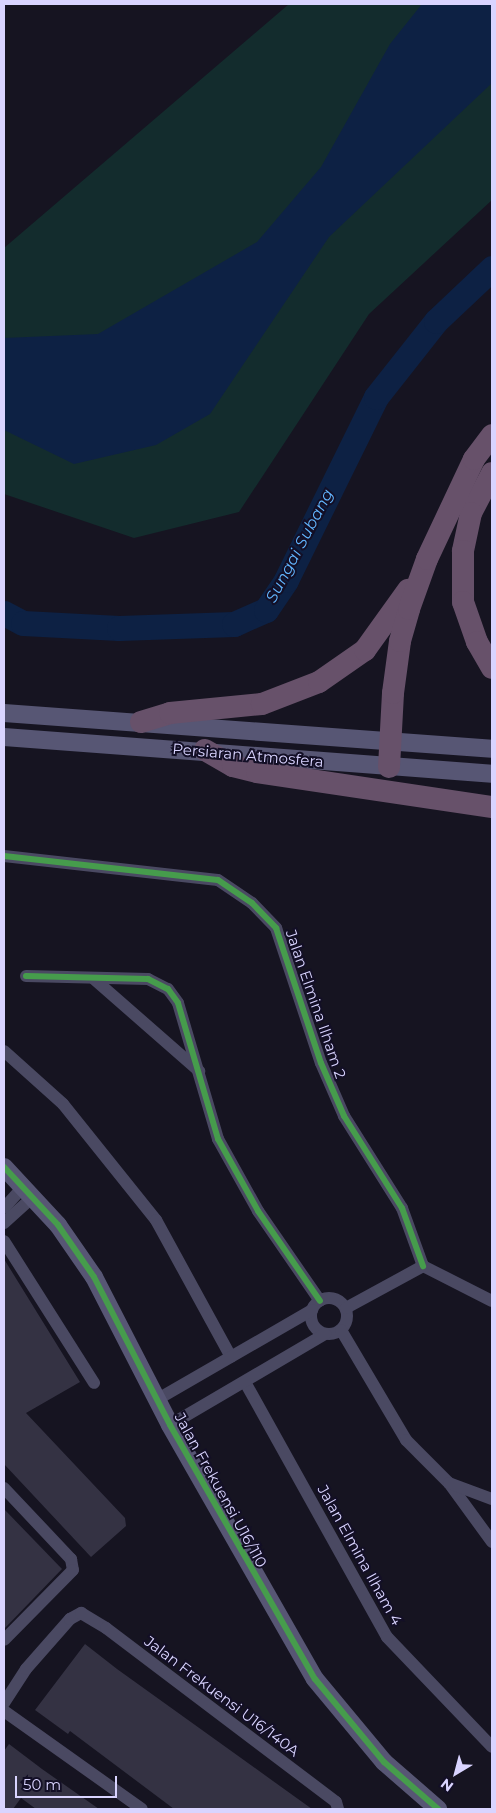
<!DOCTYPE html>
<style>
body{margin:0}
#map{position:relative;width:496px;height:1813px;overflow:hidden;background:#161421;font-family:Montserrat,sans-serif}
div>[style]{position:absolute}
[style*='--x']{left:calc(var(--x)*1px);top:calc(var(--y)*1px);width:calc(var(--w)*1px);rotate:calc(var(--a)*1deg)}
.green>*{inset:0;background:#132c2d}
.water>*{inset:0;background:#0d2144}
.river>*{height:25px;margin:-12.5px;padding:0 12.5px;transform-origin:12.5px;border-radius:12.5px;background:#0d2144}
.building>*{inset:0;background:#343243}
.street>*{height:12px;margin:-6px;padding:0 6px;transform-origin:6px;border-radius:6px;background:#4a4962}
.street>.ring{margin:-6px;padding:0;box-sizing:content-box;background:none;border:12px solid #4a4962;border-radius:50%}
.secondary>*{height:18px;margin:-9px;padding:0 9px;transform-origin:9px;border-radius:9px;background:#575674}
.highway>*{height:22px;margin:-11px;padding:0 11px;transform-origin:11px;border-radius:11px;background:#67516a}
.cycleway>*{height:6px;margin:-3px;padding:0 3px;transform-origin:3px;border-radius:3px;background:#469c4c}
span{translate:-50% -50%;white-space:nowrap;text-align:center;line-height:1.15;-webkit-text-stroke:4px #130f26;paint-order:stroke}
.street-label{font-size:15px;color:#d9d4ff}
.water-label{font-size:16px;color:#62b6ff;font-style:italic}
.frame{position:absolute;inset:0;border:5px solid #d9d4ff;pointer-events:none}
.north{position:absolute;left:431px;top:1748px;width:50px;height:50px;-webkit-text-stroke:4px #130f26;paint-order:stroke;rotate:217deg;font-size:14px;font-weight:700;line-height:20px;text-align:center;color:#d9d4ff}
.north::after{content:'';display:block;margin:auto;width:18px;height:22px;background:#d9d4ff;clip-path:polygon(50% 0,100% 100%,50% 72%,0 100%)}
.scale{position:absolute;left:15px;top:1776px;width:102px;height:22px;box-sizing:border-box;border:2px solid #d9d4ff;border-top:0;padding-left:6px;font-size:15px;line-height:18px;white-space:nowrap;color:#d9d4ff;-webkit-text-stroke:4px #130f26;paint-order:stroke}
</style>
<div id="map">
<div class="green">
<div style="clip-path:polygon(289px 4px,492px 4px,492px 200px,369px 314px,239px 512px,134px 538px,4px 494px,4px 248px)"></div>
</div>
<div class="water">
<div style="clip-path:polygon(422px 4px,492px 4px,492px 83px,329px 237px,210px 414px,156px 445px,74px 464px,4px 430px,4px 338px,98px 334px,257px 242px,321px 167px,390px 44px)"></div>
</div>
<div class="river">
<div style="--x:4;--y:613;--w:21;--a:28"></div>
<div style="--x:23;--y:623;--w:96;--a:3"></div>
<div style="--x:119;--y:628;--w:115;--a:-2"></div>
<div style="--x:234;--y:624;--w:35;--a:-24"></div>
<div style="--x:266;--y:610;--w:36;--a:-56"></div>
<div style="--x:286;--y:580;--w:204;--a:-63.8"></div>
<div style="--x:376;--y:397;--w:97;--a:-51.7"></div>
<div style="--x:436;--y:321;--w:77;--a:-43.4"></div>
</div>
<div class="building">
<div style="clip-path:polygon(4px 1259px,80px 1382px,26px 1413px,125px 1518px,126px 1526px,91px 1557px,4px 1464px)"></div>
<div style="clip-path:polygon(4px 1509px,62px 1569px,4px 1629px)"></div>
<div style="clip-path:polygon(85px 1644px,117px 1669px,312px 1809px,174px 1809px,70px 1731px,68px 1734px,35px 1710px)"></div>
<div style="clip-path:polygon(9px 1744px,42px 1769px,99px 1809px,36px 1809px,21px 1798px,13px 1809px,4px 1809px,4px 1751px)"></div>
</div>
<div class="street">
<div style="--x:4;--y:856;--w:215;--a:6.4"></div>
<div style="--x:218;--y:880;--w:41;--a:34.1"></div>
<div style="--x:252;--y:903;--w:35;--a:46"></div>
<div style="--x:276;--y:928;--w:142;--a:71.6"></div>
<div style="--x:321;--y:1063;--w:58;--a:66.5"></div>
<div style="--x:344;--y:1116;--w:109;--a:57.8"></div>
<div style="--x:402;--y:1208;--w:62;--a:70.1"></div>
<div style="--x:26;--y:976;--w:122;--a:1.4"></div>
<div style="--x:148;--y:979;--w:22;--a:27"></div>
<div style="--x:168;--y:989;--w:17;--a:54"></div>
<div style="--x:178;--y:1003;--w:142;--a:73.6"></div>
<div style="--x:218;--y:1139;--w:82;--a:60.9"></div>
<div style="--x:258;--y:1211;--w:109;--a:55.4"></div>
<div style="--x:94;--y:979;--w:140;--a:41.2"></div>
<div style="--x:4;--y:1051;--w:79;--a:41.9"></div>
<div style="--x:63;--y:1104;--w:149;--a:51.3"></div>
<div style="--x:156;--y:1220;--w:156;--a:61.3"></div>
<div style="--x:4;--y:1208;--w:28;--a:-48"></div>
<div style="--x:4;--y:1223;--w:39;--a:-42"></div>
<div style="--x:4;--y:1241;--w:168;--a:57.6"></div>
<div style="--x:423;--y:1266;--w:77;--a:26.9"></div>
<div class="ring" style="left:311px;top:1298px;width:24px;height:24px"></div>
<div style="--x:346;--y:1308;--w:88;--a:-28.6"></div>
<div style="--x:341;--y:1330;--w:128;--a:59.4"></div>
<div style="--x:406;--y:1440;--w:61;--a:45"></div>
<div style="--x:449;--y:1483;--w:73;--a:53.9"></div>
<div style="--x:245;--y:1382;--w:292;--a:60.9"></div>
<div style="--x:387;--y:1637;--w:152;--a:46.3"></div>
<div style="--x:158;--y:1399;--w:178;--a:-30"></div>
<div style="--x:170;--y:1425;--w:180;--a:-30.4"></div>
<div style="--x:449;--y:1483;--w:46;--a:20.4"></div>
<div style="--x:4;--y:1488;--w:98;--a:46.7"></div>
<div style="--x:71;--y:1559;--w:11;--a:80"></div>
<div style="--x:73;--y:1570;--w:98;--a:134.6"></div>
<div style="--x:4;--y:1703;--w:40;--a:-57.1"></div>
<div style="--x:26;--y:1669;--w:67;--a:-48.7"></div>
<div style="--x:70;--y:1619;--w:13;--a:-29"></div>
<div style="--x:81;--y:1613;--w:29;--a:31"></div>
<div style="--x:106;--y:1628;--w:288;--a:37.1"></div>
<div style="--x:336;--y:1802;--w:7;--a:74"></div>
<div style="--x:4;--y:1711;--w:169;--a:35.4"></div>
</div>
<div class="secondary">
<div style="--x:4;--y:713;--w:489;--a:4.2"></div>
<div style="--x:4;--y:737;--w:489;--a:4.3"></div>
<div style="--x:4;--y:1167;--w:79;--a:47"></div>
<div style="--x:58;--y:1225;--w:63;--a:55.3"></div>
<div style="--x:94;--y:1277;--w:166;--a:62.8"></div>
<div style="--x:170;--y:1425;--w:292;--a:60.3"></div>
<div style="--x:315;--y:1679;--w:108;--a:50.3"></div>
<div style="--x:384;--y:1762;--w:72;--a:41"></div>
</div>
<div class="highway">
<div style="--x:492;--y:473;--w:45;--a:117.7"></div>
<div style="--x:471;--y:513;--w:39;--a:102"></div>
<div style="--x:463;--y:551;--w:51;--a:90"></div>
<div style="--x:463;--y:602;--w:42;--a:70.7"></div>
<div style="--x:477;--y:642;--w:30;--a:60"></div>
<div style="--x:141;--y:722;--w:30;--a:-17"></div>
<div style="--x:170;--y:713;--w:92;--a:-5.6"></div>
<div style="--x:262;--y:704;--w:61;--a:-21.1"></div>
<div style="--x:319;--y:682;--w:56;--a:-34.8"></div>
<div style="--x:365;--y:650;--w:74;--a:-54.4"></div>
<div style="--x:205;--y:750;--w:32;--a:30"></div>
<div style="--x:233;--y:766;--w:25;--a:14"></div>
<div style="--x:257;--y:772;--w:238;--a:8.5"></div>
<div style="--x:389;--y:767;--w:74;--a:-86.9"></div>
<div style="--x:393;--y:693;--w:52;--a:-82.3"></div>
<div style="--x:400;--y:641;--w:33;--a:-74"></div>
<div style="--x:409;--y:609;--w:53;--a:-70.2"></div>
<div style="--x:427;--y:559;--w:110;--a:-64.8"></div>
<div style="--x:474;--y:459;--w:30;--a:-53"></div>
</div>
<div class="cycleway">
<div style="--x:4;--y:856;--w:215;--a:6.4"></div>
<div style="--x:218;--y:880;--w:41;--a:34.1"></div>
<div style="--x:252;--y:903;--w:35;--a:46"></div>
<div style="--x:276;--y:928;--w:142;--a:71.6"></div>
<div style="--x:321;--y:1063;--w:58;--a:66.5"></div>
<div style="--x:344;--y:1116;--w:109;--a:57.8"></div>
<div style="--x:402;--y:1208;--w:62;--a:70.1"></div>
<div style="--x:26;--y:976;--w:122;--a:1.4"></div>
<div style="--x:148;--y:979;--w:22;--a:27"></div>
<div style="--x:168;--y:989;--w:17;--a:54"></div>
<div style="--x:178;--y:1003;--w:142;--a:73.6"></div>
<div style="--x:218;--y:1139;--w:82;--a:60.9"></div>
<div style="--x:258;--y:1211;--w:109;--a:55.4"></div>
<div style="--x:4;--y:1167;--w:79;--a:47"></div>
<div style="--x:58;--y:1225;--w:63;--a:55.3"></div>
<div style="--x:94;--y:1277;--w:166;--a:62.8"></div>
<div style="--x:170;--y:1425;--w:292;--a:60.3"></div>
<div style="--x:315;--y:1679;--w:108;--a:50.3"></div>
<div style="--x:384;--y:1762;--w:72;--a:41"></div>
</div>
<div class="street-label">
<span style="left:248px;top:755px;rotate:5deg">Persiaran Atmosfera</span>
<span style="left:316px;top:1004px;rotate:71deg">Jalan Elmina Ilham 2</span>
<span style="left:221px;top:1490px;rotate:61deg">Jalan Frekuensi U16/110</span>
<span style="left:360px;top:1555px;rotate:61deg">Jalan Elmina Ilham 4</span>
<span style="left:222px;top:1696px;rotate:37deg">Jalan Frekuensi U16/140A</span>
</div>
<div class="water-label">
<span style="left:300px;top:546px;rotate:-62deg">Sungai Subang</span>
</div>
<div class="frame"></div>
<div class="north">N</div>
<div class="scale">50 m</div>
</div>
